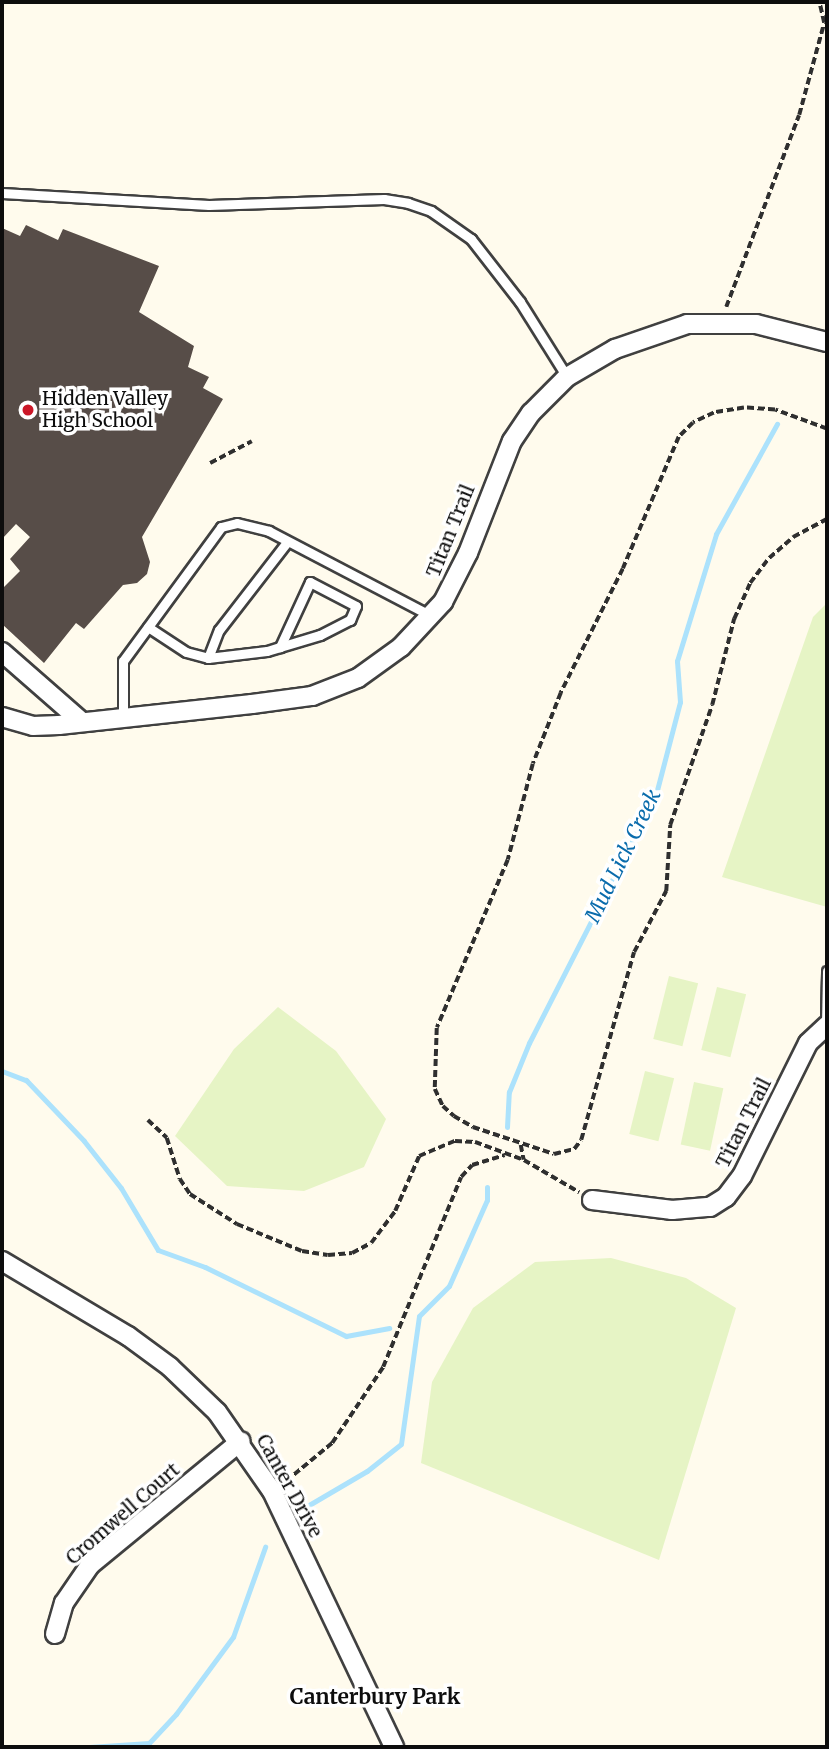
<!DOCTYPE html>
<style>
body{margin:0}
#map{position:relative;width:829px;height:1749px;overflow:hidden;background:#fffbed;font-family:Merriweather,serif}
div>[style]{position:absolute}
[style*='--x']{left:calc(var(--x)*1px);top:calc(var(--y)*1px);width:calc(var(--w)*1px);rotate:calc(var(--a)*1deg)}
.pitch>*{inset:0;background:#e6f4c5;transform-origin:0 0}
.stream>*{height:5px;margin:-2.5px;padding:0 2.5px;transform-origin:2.5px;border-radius:2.5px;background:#ace2fc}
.building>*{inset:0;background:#574d48}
.path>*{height:3.5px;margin-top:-1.75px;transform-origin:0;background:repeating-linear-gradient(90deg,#2f2f2f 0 7px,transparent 0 10.5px)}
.roads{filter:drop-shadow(2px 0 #404040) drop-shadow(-2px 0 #404040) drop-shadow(0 2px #404040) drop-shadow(0 -2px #404040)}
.lane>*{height:9px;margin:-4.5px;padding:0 4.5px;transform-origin:4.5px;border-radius:4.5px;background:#fff}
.street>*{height:18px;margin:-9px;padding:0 9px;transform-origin:9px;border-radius:9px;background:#fff}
.dots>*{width:19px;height:19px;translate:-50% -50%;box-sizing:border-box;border:4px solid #fff;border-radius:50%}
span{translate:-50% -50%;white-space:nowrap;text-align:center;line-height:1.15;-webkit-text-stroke:7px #fff;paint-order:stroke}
.poi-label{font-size:19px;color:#0d0d0d}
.left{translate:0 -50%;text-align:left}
.street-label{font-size:19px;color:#0d0d0d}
.water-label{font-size:21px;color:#0a6cac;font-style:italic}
.neighbourhood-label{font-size:21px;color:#0d0d0d;font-weight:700}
.frame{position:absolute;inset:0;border:4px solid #0d0d0d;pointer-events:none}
</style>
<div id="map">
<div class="pitch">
<div style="clip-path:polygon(827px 603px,827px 907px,722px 877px,813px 617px)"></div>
<div style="left:669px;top:976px;width:30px;height:65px;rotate:14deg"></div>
<div style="left:717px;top:987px;width:30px;height:65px;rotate:14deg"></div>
<div style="clip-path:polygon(278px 1007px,336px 1051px,386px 1119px,364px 1167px,304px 1191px,227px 1186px,175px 1136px,234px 1049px)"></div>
<div style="left:645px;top:1071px;width:30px;height:65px;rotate:14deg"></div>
<div style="left:694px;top:1082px;width:30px;height:64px;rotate:12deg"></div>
<div style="clip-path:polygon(611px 1258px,686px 1278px,736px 1308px,659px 1560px,421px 1463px,432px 1382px,473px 1308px,535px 1262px)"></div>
</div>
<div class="stream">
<div style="--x:2;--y:1071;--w:26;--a:21"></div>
<div style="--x:26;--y:1080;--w:84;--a:46.4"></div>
<div style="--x:84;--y:1141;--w:60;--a:51.8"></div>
<div style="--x:121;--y:1188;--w:72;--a:59.2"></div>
<div style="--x:158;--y:1250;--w:50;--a:19.9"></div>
<div style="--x:205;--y:1267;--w:157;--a:26.1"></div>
<div style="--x:346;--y:1336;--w:44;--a:-10.5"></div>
<div style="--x:507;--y:1127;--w:35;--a:-87"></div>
<div style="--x:509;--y:1092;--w:53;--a:-67.8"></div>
<div style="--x:529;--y:1043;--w:280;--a:-63"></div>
<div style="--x:656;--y:794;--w:95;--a:-75.4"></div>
<div style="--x:680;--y:702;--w:41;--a:-94.2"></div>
<div style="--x:677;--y:661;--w:133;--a:-72.9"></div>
<div style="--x:716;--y:534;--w:126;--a:-61"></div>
<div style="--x:297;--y:1512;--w:81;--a:-30.4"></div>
<div style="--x:367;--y:1471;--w:43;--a:-38.5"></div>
<div style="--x:401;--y:1444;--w:129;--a:-82"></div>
<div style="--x:419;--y:1316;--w:42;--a:-45"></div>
<div style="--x:449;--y:1286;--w:94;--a:-66.2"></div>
<div style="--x:487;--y:1200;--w:13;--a:-90"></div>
<div style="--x:89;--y:1747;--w:60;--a:-3.8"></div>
<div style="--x:149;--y:1743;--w:40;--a:-47"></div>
<div style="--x:176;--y:1714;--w:96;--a:-53.5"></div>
<div style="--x:233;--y:1637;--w:96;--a:-70.4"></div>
</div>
<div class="building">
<div style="clip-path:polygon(26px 225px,58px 240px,63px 229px,159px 266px,139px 312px,194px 346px,188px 367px,209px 377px,203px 388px,223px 399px,142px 537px,150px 562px,147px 574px,137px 583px,123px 585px,84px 629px,76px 623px,44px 663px,2px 624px,2px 589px,20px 571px,10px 559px,30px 537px,16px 524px,2px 539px,2px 228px,20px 236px)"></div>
</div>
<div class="path">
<div style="--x:726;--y:307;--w:205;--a:-69.2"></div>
<div style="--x:799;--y:115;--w:95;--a:-74.8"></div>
<div style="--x:824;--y:23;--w:22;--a:-103"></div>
<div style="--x:827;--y:429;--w:55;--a:-159.9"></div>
<div style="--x:775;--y:410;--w:31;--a:-176"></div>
<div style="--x:744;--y:408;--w:30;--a:171"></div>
<div style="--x:714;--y:413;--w:23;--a:155"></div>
<div style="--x:693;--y:423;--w:20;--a:135"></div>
<div style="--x:679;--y:437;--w:143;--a:113"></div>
<div style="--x:623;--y:569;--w:139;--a:116.6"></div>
<div style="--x:561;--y:693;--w:76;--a:111.5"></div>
<div style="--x:533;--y:764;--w:99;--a:104.6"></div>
<div style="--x:508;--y:860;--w:182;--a:112.9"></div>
<div style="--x:437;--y:1028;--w:61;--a:91.9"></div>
<div style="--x:435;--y:1089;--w:19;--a:65"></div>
<div style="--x:443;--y:1106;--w:15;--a:42"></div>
<div style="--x:454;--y:1116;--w:22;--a:30"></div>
<div style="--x:473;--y:1127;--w:85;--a:18.4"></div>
<div style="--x:554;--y:1154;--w:21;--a:-14"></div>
<div style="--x:574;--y:1149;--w:11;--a:-52"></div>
<div style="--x:581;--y:1140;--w:195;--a:-74.3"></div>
<div style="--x:634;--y:952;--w:69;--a:-62.3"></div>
<div style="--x:666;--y:891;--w:66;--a:-86.5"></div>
<div style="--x:670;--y:825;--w:127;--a:-70.7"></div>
<div style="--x:712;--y:705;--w:89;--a:-75.7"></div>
<div style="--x:734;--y:619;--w:39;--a:-66"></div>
<div style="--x:750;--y:583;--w:31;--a:-53"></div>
<div style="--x:769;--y:558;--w:32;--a:-41"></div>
<div style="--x:793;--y:537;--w:38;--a:-28"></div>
<div style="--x:210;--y:463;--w:47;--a:-27.6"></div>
<div style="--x:148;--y:1120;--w:26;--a:43"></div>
<div style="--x:167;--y:1138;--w:43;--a:72.4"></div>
<div style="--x:180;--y:1179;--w:18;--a:56"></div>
<div style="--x:190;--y:1194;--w:56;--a:32.6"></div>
<div style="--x:237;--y:1224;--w:70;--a:22.6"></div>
<div style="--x:302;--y:1251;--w:26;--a:9"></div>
<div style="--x:328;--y:1255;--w:24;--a:-5"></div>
<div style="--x:352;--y:1253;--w:21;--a:-28"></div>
<div style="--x:371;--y:1243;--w:40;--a:-53"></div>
<div style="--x:395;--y:1211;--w:60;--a:-66.4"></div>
<div style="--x:419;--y:1156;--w:39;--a:-23"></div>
<div style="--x:455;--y:1141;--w:20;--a:3"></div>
<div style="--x:475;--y:1142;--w:52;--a:20.2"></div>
<div style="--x:524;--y:1160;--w:64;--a:30.2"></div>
<div style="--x:521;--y:1145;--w:15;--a:79"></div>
<div style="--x:286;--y:1481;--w:60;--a:-39.6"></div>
<div style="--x:332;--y:1443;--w:92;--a:-56.1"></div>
<div style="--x:383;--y:1367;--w:205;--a:-67.7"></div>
<div style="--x:461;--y:1177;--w:16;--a:-47"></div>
<div style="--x:472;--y:1165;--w:34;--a:-17"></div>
</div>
<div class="roads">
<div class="lane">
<div style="--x:2;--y:193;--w:207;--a:3.3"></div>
<div style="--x:209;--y:205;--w:175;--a:-2"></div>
<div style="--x:384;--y:199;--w:24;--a:9"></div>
<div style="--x:408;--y:203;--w:24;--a:19"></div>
<div style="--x:431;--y:211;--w:49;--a:35"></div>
<div style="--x:471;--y:239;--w:80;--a:52.1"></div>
<div style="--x:520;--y:302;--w:89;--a:57.9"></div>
<div style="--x:148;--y:627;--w:45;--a:33.3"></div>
<div style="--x:186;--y:652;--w:23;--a:15"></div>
<div style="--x:208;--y:658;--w:59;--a:-6.8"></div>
<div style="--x:267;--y:651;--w:14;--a:-17"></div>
<div style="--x:280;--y:647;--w:42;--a:-16.7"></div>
<div style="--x:320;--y:635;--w:34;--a:-27"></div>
<div style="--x:350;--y:620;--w:15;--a:-67"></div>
<div style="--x:356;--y:606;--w:52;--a:-152.4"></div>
<div style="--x:310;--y:582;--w:72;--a:114.8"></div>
<div style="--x:208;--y:658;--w:30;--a:-69"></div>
<div style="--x:219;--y:630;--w:111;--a:-52.3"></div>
<div style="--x:123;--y:718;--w:57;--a:-90"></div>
<div style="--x:123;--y:661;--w:166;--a:-53.8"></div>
<div style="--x:221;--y:527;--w:16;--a:-14"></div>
<div style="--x:237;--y:523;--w:33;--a:14"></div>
<div style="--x:269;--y:531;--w:182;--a:27.6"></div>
<div style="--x:826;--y:1025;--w:54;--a:-88.9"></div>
</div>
<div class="street">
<div style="--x:2;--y:652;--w:106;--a:41.2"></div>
<div style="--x:2;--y:717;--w:32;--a:16"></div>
<div style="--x:33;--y:726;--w:26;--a:-2"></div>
<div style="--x:59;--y:725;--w:194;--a:-6.2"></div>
<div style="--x:252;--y:704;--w:61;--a:-7.6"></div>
<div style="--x:312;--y:696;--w:49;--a:-21.4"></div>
<div style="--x:358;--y:678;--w:53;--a:-35.8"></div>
<div style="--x:401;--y:647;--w:62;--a:-47"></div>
<div style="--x:443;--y:602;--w:55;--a:-63"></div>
<div style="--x:468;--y:553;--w:120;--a:-68.6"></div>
<div style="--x:512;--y:441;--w:34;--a:-56"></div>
<div style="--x:531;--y:413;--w:51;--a:-45"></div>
<div style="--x:567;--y:377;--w:56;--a:-30.3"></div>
<div style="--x:615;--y:349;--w:76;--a:-19.1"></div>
<div style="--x:687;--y:324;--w:69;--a:0"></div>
<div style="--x:756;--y:324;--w:73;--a:14.2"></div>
<div style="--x:592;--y:1200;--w:81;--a:7.1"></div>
<div style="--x:672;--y:1210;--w:38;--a:-5"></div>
<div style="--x:710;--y:1207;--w:19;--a:-32"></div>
<div style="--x:726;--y:1197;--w:26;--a:-53"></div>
<div style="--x:742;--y:1176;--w:148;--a:-63.6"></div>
<div style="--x:808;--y:1043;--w:26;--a:-43"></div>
<div style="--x:2;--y:1261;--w:147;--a:30.8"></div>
<div style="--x:128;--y:1336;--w:52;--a:36.4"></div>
<div style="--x:170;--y:1367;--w:65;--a:43.8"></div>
<div style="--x:217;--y:1412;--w:96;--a:55.2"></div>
<div style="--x:272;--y:1491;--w:284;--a:64.5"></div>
<div style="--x:55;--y:1634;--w:32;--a:-74"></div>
<div style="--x:64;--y:1603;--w:46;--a:-55.6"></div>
<div style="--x:90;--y:1565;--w:195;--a:-39.4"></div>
</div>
</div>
<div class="dots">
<div style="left:28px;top:410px;background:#cb1727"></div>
</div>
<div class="poi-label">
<span class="left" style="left:42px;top:410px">Hidden Valley<br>High School</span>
</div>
<div class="street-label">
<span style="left:451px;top:531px;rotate:-68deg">Titan Trail</span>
<span style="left:744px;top:1123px;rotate:-63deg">Titan Trail</span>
<span style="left:289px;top:1486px;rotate:61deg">Canter Drive</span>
<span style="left:123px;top:1514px;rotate:-41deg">Cromwell Court</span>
</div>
<div class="water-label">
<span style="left:623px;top:856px;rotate:-64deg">Mud Lick Creek</span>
</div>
<div class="neighbourhood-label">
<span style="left:375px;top:1697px">Canterbury Park</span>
</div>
<div class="frame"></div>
</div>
